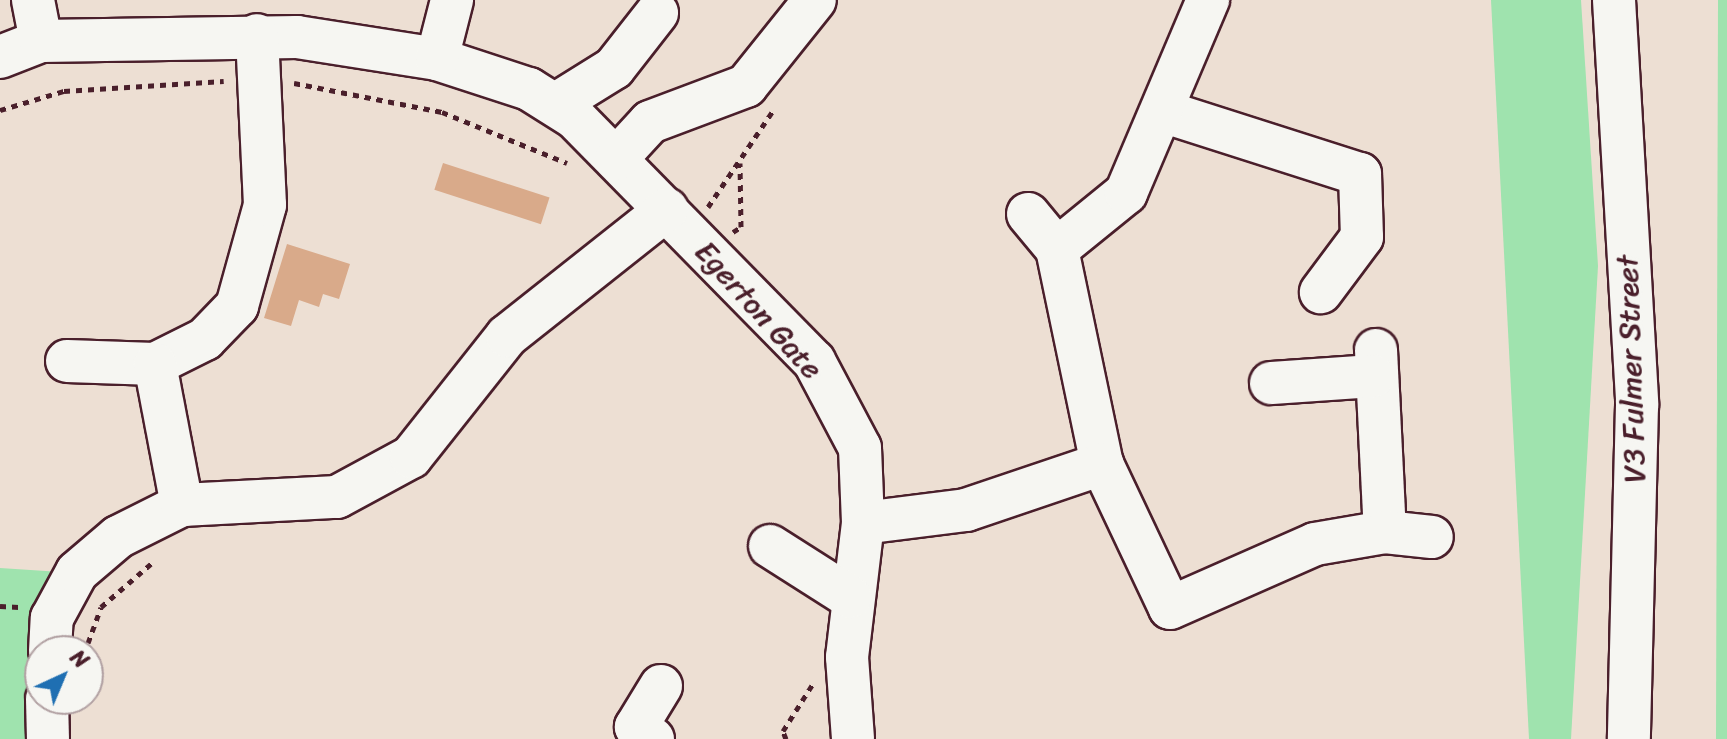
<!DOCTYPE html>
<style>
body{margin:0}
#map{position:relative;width:1727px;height:739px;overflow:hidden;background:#eddfd3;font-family:Sriracha,sans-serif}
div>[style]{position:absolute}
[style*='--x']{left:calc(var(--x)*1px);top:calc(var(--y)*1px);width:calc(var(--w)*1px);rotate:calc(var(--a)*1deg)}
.green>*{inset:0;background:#9fe3ae}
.building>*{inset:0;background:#d9aa8a;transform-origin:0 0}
.path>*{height:5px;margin-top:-2.5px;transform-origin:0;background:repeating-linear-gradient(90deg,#4a1f2b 0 6px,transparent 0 12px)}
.roads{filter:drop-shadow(2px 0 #4a1f2b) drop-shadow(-2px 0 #4a1f2b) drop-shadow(0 2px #4a1f2b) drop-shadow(0 -2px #4a1f2b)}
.minor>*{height:42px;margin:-21px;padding:0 21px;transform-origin:21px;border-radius:21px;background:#f6f6f2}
span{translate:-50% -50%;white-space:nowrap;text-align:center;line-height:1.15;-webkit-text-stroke:6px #f6f6f2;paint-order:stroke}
.street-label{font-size:30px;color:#4a1f2b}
.north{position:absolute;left:24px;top:635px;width:80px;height:80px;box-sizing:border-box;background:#f6f6f2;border:2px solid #b1a0a2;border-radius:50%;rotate:44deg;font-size:22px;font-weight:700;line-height:32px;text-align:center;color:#4a1f2b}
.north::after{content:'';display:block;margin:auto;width:28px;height:36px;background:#1f6fb2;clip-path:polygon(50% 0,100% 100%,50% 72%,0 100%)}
</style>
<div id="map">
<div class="green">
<div style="clip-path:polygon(1491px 0,1581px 0,1598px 266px,1571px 739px,1529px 739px)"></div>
<div style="clip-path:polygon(1718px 0,1727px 0,1727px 739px,1716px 739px)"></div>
<div style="clip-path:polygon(0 568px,61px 572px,40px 651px,45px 739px,0 739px)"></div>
</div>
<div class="building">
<div style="left:443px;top:163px;width:112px;height:28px;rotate:18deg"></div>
<div style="clip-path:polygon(287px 244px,350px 264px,339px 299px,323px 294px,319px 307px,299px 300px,291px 326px,264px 318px)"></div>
</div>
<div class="path">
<div style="--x:294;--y:83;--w:151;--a:11.1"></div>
<div style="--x:442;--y:112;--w:135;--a:22.2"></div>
<div style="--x:0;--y:110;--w:67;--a:-16.5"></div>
<div style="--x:64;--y:91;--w:160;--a:-3.6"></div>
<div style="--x:708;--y:207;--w:115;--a:-56"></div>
<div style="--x:733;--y:232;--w:9;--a:-32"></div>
<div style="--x:741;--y:227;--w:64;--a:-90.9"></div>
<div style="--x:0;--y:606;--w:19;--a:3"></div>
<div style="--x:88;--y:643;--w:38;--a:-70"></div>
<div style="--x:101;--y:607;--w:67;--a:-40.8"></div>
<div style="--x:786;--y:739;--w:9;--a:-111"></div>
<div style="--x:783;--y:731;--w:58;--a:-57.7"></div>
</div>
<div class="roads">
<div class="minor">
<div style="--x:33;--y:0;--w:42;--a:79"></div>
<div style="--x:1614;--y:0;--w:406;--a:86.7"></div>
<div style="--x:1637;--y:405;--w:334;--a:91.4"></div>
<div style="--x:0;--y:57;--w:44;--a:-21.3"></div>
<div style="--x:41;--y:41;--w:256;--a:-0.9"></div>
<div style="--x:297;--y:37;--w:142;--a:8.9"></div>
<div style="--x:437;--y:59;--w:97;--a:18.1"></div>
<div style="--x:529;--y:89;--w:54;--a:32.2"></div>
<div style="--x:575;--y:118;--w:341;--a:45.5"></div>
<div style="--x:814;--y:361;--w:98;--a:62.1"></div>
<div style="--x:860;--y:448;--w:75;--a:87.7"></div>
<div style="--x:863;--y:523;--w:135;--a:96.8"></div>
<div style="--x:847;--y:657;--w:82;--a:85.8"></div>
<div style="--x:437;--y:59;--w:61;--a:-75.7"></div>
<div style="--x:556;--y:104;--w:68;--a:-31.8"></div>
<div style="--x:614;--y:68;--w:70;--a:-52"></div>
<div style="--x:1162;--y:111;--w:208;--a:17.7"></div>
<div style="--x:1360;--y:174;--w:63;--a:88.2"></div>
<div style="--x:1362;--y:237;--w:69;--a:126.7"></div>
<div style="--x:616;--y:159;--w:50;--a:-47.4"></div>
<div style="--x:650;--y:122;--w:103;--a:-20.6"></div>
<div style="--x:746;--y:86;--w:110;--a:-51.3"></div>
<div style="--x:1028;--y:214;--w:45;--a:50.4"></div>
<div style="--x:1057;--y:249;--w:220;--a:78.2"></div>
<div style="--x:1057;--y:249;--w:89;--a:-39.1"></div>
<div style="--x:1126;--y:193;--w:210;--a:-67"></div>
<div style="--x:1376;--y:350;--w:182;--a:87.2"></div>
<div style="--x:67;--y:361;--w:88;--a:2"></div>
<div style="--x:155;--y:364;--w:56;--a:-26.6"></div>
<div style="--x:205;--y:339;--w:46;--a:-45.9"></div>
<div style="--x:237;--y:306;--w:105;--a:-74.5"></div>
<div style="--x:265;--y:205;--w:170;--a:-92.7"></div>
<div style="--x:155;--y:364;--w:144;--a:79.2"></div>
<div style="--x:1271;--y:383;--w:103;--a:-3.9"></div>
<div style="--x:863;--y:523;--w:104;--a:-7.2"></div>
<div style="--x:966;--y:510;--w:144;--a:-18.7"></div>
<div style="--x:1102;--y:464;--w:159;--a:64.7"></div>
<div style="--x:1170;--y:608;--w:158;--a:-23.8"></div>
<div style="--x:1315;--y:544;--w:71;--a:-9.7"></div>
<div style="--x:1385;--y:532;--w:47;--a:6.1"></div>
<div style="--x:770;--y:546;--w:95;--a:32.5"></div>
<div style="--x:50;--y:651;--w:33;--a:-87"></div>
<div style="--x:52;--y:618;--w:52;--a:-61.5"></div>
<div style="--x:77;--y:572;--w:54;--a:-40.5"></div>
<div style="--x:118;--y:537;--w:72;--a:-26.6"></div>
<div style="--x:182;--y:505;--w:155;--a:-3"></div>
<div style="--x:337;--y:497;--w:84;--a:-28.4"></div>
<div style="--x:411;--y:457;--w:154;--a:-51.6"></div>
<div style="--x:507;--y:336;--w:204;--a:-38.4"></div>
<div style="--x:47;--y:699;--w:40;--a:88.6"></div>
<div style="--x:653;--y:739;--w:21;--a:-145"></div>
<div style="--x:636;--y:727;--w:48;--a:-58.6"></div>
</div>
</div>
<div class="street-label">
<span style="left:759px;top:310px;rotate:48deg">Egerton Gate</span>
<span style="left:1631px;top:369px;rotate:-92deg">V3 Fulmer Street</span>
</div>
<div class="north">N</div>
</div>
